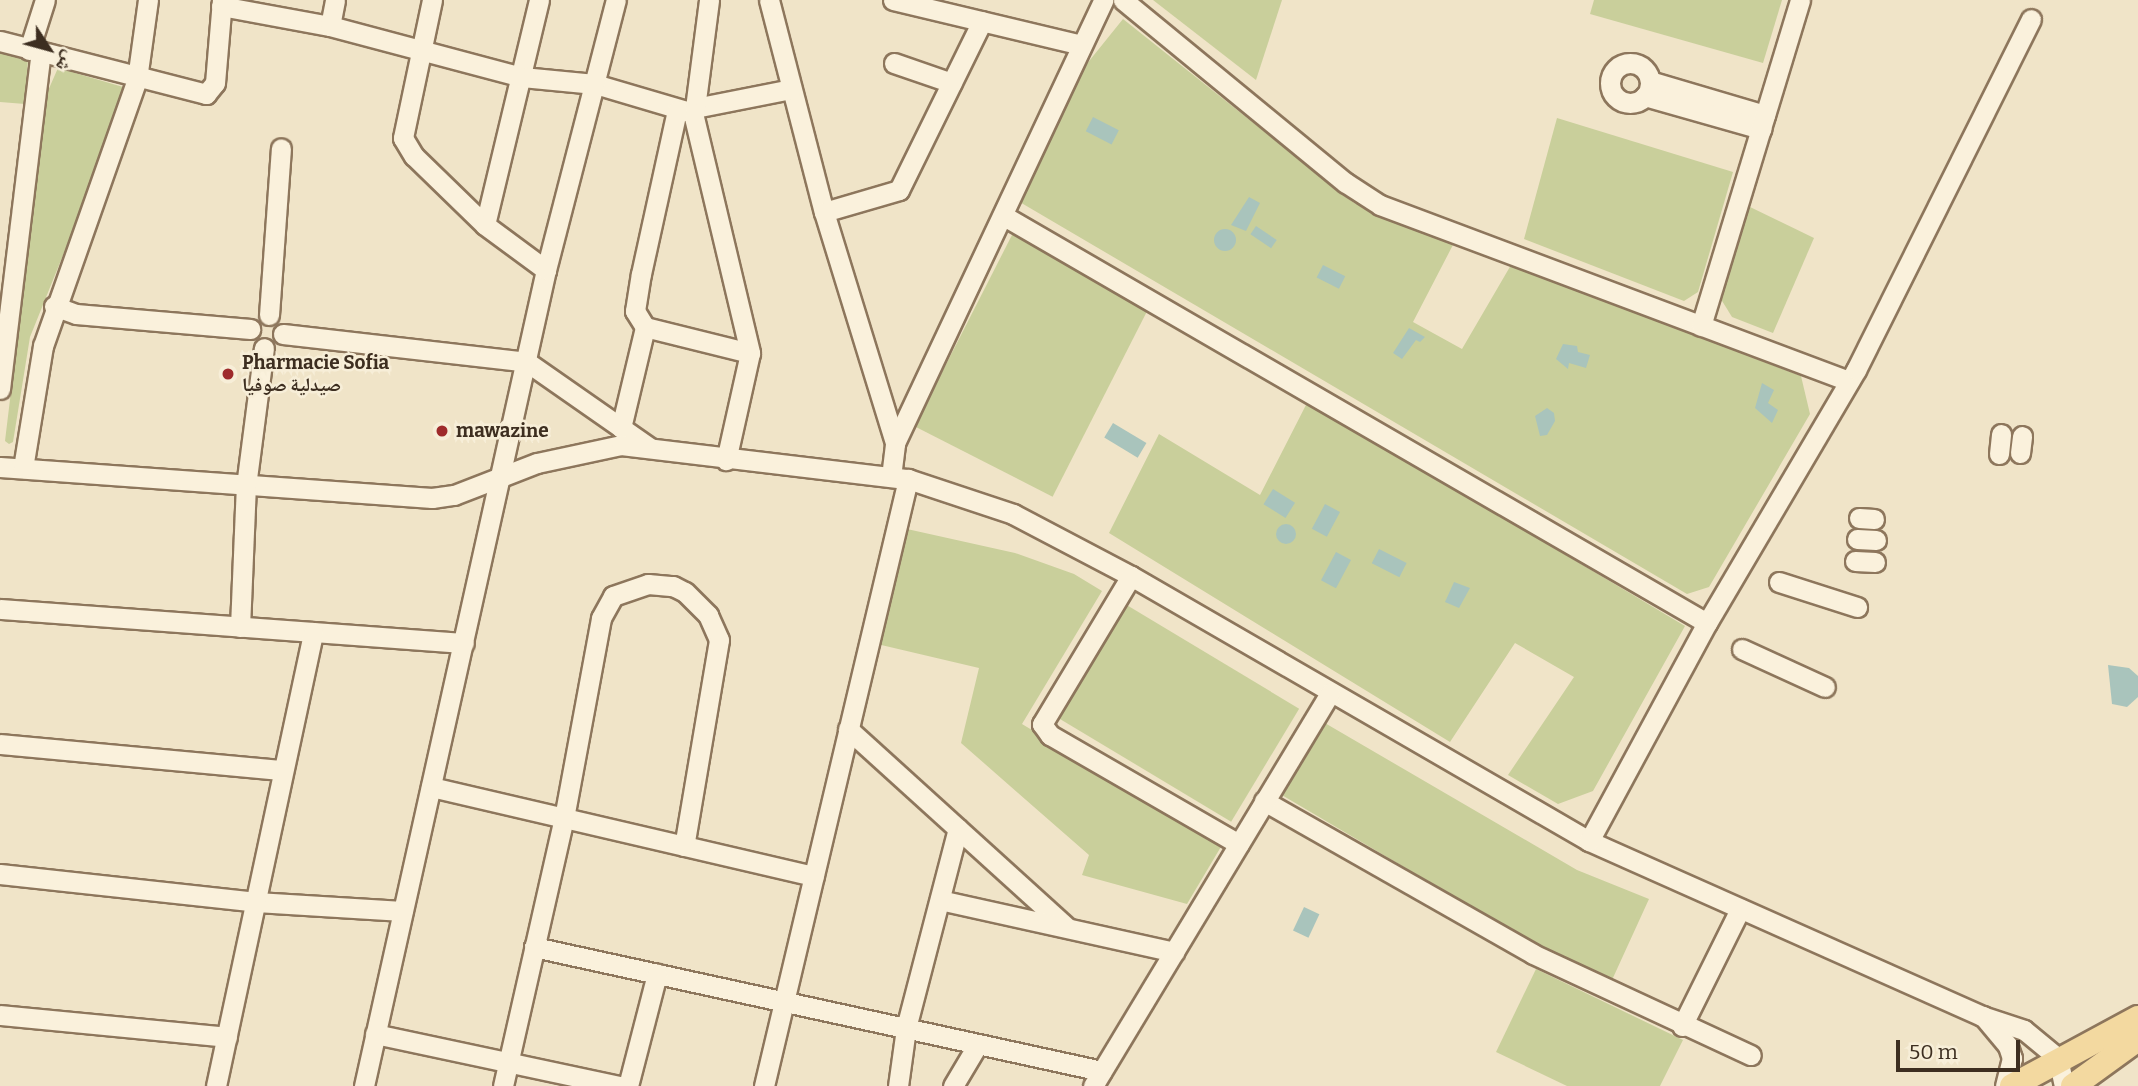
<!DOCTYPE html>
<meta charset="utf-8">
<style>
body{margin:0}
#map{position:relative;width:2138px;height:1086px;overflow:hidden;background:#f0e4c8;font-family:Bitter,"Noto Naskh Arabic",serif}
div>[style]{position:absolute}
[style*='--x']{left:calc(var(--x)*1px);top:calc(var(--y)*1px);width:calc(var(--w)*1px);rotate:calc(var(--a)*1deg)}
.green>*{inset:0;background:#c9cf9b;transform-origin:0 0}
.water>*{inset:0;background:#a9c4bc;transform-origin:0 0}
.round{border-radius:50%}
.roads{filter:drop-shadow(2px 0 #8d765c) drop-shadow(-2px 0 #8d765c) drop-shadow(0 2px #8d765c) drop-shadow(0 -2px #8d765c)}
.minor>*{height:19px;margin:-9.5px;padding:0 9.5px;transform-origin:9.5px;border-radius:9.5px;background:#faf1dc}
.minor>.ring{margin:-9.5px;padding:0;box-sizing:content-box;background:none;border:19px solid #faf1dc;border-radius:50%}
.major>*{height:24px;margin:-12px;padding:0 12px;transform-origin:12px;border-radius:12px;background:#f3d9a0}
.dots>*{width:19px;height:19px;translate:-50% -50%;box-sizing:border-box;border:4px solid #f7eed8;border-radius:50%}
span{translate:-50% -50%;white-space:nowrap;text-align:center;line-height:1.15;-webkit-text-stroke:5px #f7eed8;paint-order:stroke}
.poi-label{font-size:19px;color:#3d2e20;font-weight:700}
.left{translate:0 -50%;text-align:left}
.north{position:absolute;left:14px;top:14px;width:70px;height:70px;-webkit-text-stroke:5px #f7eed8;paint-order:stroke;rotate:126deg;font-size:19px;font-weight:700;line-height:28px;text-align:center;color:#3d2e20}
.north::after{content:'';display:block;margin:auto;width:24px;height:32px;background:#3d2e20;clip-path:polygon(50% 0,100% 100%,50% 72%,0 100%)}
.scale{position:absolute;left:1896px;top:1040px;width:124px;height:32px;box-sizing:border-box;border:4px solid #3d2e20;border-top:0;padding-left:9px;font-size:21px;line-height:24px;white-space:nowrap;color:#3d2e20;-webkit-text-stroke:5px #f7eed8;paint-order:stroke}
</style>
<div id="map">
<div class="green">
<div style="clip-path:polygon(1153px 0,1282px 0,1256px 80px)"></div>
<div style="clip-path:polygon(1594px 0,1782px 0,1763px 63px,1590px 14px)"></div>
<div style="clip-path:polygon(1123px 19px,1354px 203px,1455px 241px,1413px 322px,1462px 349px,1511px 265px,1801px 376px,1810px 414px,1709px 587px,1687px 594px,1018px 201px,1073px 81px)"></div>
<div style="clip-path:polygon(0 52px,28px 58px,25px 104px,0 102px)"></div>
<div style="clip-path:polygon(58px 68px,130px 89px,30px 337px,13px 442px,9px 444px,5px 441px,47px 93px)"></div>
<div style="clip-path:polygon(1557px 118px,1733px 172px,1698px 292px,1684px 301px,1524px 239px)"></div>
<div style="clip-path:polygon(1748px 206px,1814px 238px,1773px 333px,1732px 317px,1719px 296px)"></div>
<div style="left:1013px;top:233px;width:155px;height:217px;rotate:27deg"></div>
<div style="clip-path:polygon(1308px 401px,1685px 626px,1593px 791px,1558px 804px,1508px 775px,1574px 677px,1515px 643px,1450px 742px,1109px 533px,1159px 434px,1260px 495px)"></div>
<div style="clip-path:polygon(907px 529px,1015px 553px,1074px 574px,1102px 591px,1022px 724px,1222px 845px,1187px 904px,1082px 875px,1089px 855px,961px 743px,979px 668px,877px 644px)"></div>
<div style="left:1120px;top:601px;width:209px;height:132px;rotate:31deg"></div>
<div style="clip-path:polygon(1318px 719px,1577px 870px,1649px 899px,1612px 980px,1538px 946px,1275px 791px)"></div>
<div style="clip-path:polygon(1536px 969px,1683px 1040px,1660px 1086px,1567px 1086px,1496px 1052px)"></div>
</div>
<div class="water">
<div style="left:1093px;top:117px;width:29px;height:16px;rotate:27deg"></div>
<div style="clip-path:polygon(1249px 197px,1260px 203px,1246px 231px,1231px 225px)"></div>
<div style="left:1256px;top:226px;width:25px;height:10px;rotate:34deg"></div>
<div class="round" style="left:1214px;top:229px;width:22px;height:22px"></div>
<div style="left:1323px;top:265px;width:25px;height:14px;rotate:27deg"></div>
<div style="clip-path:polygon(1409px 328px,1425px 337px,1420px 342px,1416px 340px,1402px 359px,1393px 353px)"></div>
<div style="clip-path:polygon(1563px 344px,1577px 346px,1578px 352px,1590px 355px,1586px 368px,1569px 363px,1568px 369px,1556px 359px)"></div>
<div style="clip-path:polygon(1762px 383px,1774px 390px,1768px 403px,1778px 410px,1772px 423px,1755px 408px)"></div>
<div style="clip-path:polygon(1547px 408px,1554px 413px,1555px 421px,1547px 435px,1540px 436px,1535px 416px)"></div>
<div style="left:1113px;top:423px;width:39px;height:17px;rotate:31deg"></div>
<div style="left:1273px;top:489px;width:26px;height:18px;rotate:32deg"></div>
<div style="left:1325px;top:504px;width:17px;height:28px;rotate:28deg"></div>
<div class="round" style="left:1276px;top:524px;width:20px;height:20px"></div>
<div style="left:1379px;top:549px;width:31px;height:16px;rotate:27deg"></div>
<div style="left:1336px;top:552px;width:17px;height:32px;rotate:28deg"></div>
<div style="clip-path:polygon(1454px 582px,1470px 588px,1459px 608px,1445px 602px)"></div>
<div style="clip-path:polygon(2108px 665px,2129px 668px,2138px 676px,2138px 697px,2127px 707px,2112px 704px)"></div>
<div style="left:1304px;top:907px;width:17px;height:26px;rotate:25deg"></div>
</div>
<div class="roads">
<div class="minor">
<div style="--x:432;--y:0;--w:141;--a:101.9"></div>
<div style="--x:403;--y:138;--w:21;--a:59"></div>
<div style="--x:414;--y:156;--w:99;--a:44.2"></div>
<div style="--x:539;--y:0;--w:231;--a:103.5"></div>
<div style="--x:485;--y:225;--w:76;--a:36.4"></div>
<div style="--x:769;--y:0;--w:219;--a:75.5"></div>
<div style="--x:824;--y:212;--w:242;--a:72.9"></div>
<div style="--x:893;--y:0;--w:194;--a:13.4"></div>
<div style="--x:1123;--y:0;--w:288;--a:39.4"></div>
<div style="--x:1346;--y:183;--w:40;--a:32.9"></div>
<div style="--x:1380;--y:205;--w:501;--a:20.57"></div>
<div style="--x:221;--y:6;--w:111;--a:10.4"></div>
<div style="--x:330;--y:26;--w:199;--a:14.9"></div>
<div style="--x:522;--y:77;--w:73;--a:5.5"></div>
<div style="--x:595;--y:84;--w:102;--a:16.5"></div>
<div style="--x:693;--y:113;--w:5;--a:-68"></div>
<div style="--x:695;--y:108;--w:98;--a:-11.2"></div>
<div style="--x:330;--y:26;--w:26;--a:-79"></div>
<div style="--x:0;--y:41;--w:213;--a:14.4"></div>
<div style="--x:206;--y:94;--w:14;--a:-51"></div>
<div style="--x:215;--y:83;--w:83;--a:-85.2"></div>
<div style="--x:29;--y:50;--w:52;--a:-72.3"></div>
<div style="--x:894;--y:63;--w:61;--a:19"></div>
<div class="ring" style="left:1610px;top:63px;width:21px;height:21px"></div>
<div style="--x:1650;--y:81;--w:120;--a:16.5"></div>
<div style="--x:1645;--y:96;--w:121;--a:15.9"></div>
<div style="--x:695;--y:108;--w:109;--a:-82.6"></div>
<div style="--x:693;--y:113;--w:247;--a:76.6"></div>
<div style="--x:750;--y:353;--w:110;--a:102.6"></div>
<div style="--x:824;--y:212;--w:78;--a:-16.3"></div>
<div style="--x:899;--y:190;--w:188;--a:-63.8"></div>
<div style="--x:1004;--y:216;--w:812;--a:30.07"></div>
<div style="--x:54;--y:306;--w:23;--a:20"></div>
<div style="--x:76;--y:314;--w:175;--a:4.9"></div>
<div style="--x:269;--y:315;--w:167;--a:-85.9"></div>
<div style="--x:1701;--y:326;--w:341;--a:-73.1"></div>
<div style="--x:645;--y:327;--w:108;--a:13.9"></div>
<div style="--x:283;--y:334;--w:246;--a:6.5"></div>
<div style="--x:527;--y:362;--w:149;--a:34.9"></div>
<div style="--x:0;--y:389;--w:339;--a:-83.1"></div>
<div style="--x:621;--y:428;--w:104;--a:-76.6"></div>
<div style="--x:645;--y:327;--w:19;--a:-122"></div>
<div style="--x:635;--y:311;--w:37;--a:-81"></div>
<div style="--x:641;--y:274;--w:168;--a:-77.6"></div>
<div style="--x:2020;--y:453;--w:17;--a:-83"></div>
<div style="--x:1999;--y:454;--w:20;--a:-84"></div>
<div style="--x:0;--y:467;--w:433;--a:4.1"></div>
<div style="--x:432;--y:498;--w:22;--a:-8"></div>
<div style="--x:454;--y:495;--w:89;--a:-21.1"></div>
<div style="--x:537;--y:463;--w:86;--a:-12.1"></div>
<div style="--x:621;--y:445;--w:289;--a:6.8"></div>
<div style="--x:908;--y:479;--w:111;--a:18.4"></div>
<div style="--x:1013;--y:514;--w:133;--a:27.7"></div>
<div style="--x:1131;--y:576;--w:529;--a:30.05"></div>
<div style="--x:1589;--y:841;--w:430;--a:24"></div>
<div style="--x:1982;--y:1016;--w:44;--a:18.4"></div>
<div style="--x:2024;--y:1030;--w:44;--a:39.5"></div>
<div style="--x:2058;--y:1058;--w:29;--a:78"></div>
<div style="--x:23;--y:468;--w:124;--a:-80.7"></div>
<div style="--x:43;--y:346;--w:283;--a:-70.6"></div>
<div style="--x:137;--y:79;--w:80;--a:-82.1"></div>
<div style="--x:891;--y:477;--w:34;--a:-83"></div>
<div style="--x:895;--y:443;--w:489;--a:-64.8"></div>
<div style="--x:1859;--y:518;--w:15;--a:4"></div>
<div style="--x:1857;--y:539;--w:19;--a:3"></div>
<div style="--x:1855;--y:561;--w:20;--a:3"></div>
<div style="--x:1131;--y:576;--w:173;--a:121"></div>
<div style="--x:1042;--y:724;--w:14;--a:54"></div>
<div style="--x:1050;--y:735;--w:218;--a:30"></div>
<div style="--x:1779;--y:582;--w:82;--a:17.8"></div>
<div style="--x:0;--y:609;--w:465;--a:4.2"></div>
<div style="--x:240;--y:627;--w:141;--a:-87.6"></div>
<div style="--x:246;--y:486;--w:139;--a:-82.6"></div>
<div style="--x:1742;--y:649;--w:91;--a:24.6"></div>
<div style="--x:848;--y:729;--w:294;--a:42.2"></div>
<div style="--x:0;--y:744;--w:283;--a:5.3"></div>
<div style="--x:431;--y:787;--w:393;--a:13.1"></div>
<div style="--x:1264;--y:801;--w:309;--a:29.6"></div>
<div style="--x:1533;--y:954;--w:240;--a:24.9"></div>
<div style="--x:1589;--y:841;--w:248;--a:-61.6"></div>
<div style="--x:1707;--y:623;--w:294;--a:-59.5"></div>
<div style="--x:1856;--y:370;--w:392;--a:-63.5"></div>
<div style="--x:0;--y:874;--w:258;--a:6.2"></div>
<div style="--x:256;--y:902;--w:147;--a:3.5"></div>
<div style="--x:940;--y:900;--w:240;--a:12.5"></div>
<div style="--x:534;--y:947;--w:581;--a:12.32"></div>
<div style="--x:0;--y:1015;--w:228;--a:5.5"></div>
<div style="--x:1983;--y:1016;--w:39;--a:50"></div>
<div style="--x:2008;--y:1046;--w:13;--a:72"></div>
<div style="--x:2012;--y:1058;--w:29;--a:104"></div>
<div style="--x:1682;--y:1026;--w:131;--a:-63.6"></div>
<div style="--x:375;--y:1034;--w:250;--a:12"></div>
<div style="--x:216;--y:1086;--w:464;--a:-77.9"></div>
<div style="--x:364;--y:1086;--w:836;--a:-77.43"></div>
<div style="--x:546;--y:270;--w:279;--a:-75.5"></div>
<div style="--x:503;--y:1086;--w:275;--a:-77.2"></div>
<div style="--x:564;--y:818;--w:203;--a:-79.5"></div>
<div style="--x:601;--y:618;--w:25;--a:-61"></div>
<div style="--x:613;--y:596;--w:37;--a:-19"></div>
<div style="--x:648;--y:584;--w:25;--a:5"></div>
<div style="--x:673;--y:586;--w:13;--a:27"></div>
<div style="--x:685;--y:592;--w:33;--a:45"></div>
<div style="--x:708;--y:615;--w:27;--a:66"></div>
<div style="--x:719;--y:640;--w:209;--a:99.6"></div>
<div style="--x:628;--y:1086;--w:116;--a:-75.5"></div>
<div style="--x:764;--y:1086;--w:624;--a:-76.65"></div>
<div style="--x:898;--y:1086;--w:59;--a:-82.1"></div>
<div style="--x:906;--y:1028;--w:206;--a:-75.4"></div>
<div style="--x:953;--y:1086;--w:49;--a:-59.2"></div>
<div style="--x:1093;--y:1086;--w:459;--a:-58.9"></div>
</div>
<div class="major">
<div style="--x:2012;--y:1086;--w:143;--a:-28.4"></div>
<div style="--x:2073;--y:1086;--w:80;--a:-35.9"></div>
</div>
</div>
<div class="dots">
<div style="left:228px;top:374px;background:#9e2a2b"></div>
<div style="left:442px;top:431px;background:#9e2a2b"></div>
</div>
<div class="poi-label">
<span class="left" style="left:242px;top:374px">Pharmacie Sofia<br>صيدلية صوفيا</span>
<span class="left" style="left:456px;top:431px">mawazine</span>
</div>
<div class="north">ش</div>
<div class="scale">50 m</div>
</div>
